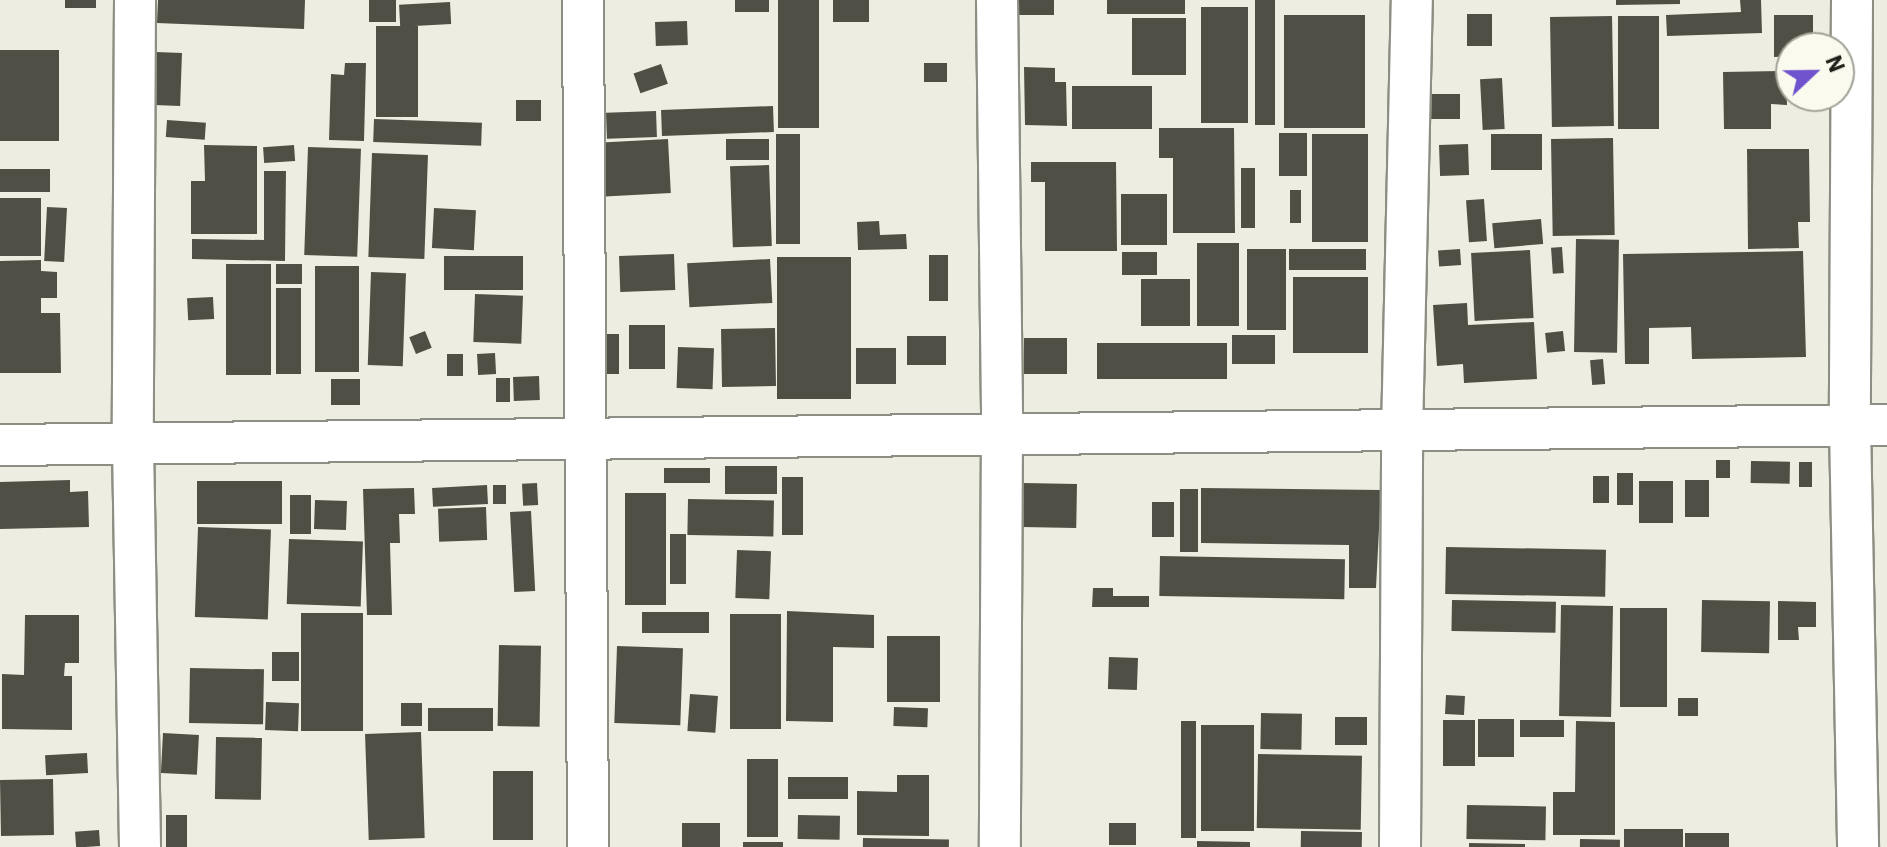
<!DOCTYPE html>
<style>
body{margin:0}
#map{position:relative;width:1887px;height:847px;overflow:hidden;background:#edeee1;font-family:"IBM Plex Sans",sans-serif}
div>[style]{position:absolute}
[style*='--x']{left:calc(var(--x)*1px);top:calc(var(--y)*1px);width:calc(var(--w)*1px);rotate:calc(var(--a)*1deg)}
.building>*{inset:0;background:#4f4f45;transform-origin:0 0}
.roads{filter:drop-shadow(2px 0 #8e8f84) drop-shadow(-2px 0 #8e8f84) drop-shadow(0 2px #8e8f84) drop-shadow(0 -2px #8e8f84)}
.street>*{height:40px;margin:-20px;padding:0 20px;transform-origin:20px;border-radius:20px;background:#fff}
span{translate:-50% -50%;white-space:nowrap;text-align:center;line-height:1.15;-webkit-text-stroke:8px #fafbee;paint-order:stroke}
.north{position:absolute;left:1775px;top:32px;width:80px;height:80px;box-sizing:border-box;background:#fafbee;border:2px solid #a3a39a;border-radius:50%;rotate:68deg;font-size:22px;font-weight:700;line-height:32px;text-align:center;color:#20201b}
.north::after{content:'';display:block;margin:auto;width:28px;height:36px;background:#6f53cd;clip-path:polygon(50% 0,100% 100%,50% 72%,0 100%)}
</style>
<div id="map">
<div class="building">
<div style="left:65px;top:0;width:31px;height:8px"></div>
<div style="clip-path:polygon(158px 0,305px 0,304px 29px,157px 23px)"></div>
<div style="left:369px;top:0;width:27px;height:22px"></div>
<div style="left:735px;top:0;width:34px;height:12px"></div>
<div style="left:778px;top:0;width:41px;height:128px"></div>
<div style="left:833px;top:0;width:36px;height:22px"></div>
<div style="left:1017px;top:0;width:37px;height:15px"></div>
<div style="left:1107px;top:0;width:78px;height:14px"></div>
<div style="left:1255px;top:0;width:20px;height:125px"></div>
<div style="clip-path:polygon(1616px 0,1680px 0,1680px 4px,1616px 5px)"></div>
<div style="clip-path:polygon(1740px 0,1761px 0,1762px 33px,1667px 36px,1666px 15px,1741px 12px)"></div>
<div style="left:450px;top:2px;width:22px;height:51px;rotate:87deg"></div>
<div style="left:1201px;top:7px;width:47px;height:116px"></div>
<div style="left:1467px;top:14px;width:25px;height:32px"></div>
<div style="left:1284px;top:15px;width:81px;height:113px"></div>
<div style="clip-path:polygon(1774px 15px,1813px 15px,1813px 48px,1791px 48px,1791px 56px,1774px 57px)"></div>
<div style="left:1612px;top:16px;width:110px;height:62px;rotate:89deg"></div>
<div style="left:1618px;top:16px;width:41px;height:113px"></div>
<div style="left:1132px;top:18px;width:54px;height:57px"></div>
<div style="left:687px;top:21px;width:24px;height:32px;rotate:88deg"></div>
<div style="left:376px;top:26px;width:42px;height:91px"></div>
<div style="left:0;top:50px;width:59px;height:91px"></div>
<div style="left:156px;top:52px;width:26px;height:53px;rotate:2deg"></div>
<div style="clip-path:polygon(345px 63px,366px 63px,364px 141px,329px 140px,331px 74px,344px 75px)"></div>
<div style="left:924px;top:63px;width:23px;height:19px"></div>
<div style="left:661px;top:64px;width:21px;height:29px;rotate:71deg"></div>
<div style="clip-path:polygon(1024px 67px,1055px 68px,1055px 82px,1066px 82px,1067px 126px,1025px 125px)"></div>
<div style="clip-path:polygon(1786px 71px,1787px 105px,1771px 104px,1771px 129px,1724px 129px,1723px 72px)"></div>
<div style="left:1502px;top:78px;width:51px;height:22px;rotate:87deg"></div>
<div style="left:1072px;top:86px;width:80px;height:43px"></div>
<div style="left:1430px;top:94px;width:30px;height:25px"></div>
<div style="left:541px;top:100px;width:21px;height:25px;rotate:90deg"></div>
<div style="left:773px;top:106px;width:26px;height:112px;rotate:88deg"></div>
<div style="left:656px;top:111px;width:26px;height:50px;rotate:88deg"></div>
<div style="left:374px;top:119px;width:108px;height:23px;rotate:2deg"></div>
<div style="left:167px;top:120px;width:39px;height:17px;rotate:4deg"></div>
<div style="clip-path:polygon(1159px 128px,1234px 128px,1235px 233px,1173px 233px,1173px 158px,1159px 158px)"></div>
<div style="left:1307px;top:133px;width:43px;height:28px;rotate:90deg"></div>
<div style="left:776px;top:134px;width:24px;height:110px"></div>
<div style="left:1312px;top:134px;width:56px;height:108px"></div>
<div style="left:1491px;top:134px;width:51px;height:36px"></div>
<div style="left:1613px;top:138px;width:97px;height:62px;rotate:89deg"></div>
<div style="left:668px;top:139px;width:54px;height:66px;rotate:87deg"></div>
<div style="left:769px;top:139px;width:21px;height:43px;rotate:90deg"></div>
<div style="left:1468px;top:144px;width:31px;height:29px;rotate:88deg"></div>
<div style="clip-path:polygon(204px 145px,257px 146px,257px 234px,191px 234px,191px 181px,205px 181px)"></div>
<div style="left:294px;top:145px;width:16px;height:31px;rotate:86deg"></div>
<div style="left:308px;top:147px;width:53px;height:108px;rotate:2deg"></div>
<div style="clip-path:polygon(1747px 149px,1809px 149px,1810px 222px,1798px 222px,1799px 248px,1748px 249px)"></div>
<div style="left:372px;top:153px;width:56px;height:104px;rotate:2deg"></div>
<div style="clip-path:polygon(1031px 162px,1116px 162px,1117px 251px,1045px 251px,1045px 182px,1031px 182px)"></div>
<div style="left:769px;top:165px;width:81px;height:39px;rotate:88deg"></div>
<div style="left:1241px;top:168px;width:14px;height:60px"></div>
<div style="left:0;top:169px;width:50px;height:23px"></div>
<div style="clip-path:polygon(264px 171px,286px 171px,285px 261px,192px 259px,192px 239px,264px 240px)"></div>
<div style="left:1290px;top:190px;width:11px;height:33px"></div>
<div style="left:1121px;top:194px;width:46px;height:51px"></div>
<div style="left:41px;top:198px;width:58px;height:41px;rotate:90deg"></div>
<div style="left:1484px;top:199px;width:42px;height:18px;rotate:86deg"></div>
<div style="left:47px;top:207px;width:20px;height:54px;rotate:3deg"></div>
<div style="left:434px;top:208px;width:42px;height:40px;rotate:3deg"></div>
<div style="left:1541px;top:219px;width:25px;height:49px;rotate:85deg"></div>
<div style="clip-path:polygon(879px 221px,880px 235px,906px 234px,907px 249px,858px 250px,857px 222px)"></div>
<div style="left:1576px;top:239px;width:43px;height:113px;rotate:1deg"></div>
<div style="left:1197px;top:243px;width:42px;height:83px"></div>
<div style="left:1562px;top:247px;width:26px;height:11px;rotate:86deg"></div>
<div style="left:1247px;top:249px;width:39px;height:81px"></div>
<div style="left:1289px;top:249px;width:77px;height:21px"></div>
<div style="left:1460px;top:249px;width:16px;height:22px;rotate:86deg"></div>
<div style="left:1530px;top:250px;width:68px;height:59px;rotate:87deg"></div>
<div style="clip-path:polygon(1803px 251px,1806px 357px,1692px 359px,1691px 327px,1649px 328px,1649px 364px,1625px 364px,1623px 254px)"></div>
<div style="left:1122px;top:252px;width:35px;height:23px"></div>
<div style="left:674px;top:254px;width:36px;height:55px;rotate:88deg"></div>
<div style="left:929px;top:255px;width:19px;height:46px"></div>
<div style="left:444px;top:256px;width:79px;height:34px"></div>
<div style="left:777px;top:257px;width:74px;height:142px"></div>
<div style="left:770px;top:259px;width:44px;height:83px;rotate:87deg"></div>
<div style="clip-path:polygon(41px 260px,41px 271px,57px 272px,57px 298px,41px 298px,41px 313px,60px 313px,61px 373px,0 373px,0 261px)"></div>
<div style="left:226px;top:264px;width:45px;height:111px"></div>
<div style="left:276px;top:264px;width:26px;height:20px"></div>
<div style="left:315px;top:266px;width:44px;height:106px"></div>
<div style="left:371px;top:272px;width:35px;height:93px;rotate:2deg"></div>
<div style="left:1293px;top:277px;width:75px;height:76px"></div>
<div style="left:1141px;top:279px;width:49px;height:47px"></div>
<div style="left:276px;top:288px;width:25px;height:86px"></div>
<div style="left:475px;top:294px;width:48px;height:48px;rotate:2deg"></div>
<div style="left:213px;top:297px;width:22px;height:26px;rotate:87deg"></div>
<div style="clip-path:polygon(1467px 303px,1468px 325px,1534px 322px,1537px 379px,1464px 383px,1463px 364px,1437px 366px,1433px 305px)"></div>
<div style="left:629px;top:325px;width:36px;height:44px"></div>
<div style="left:775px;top:328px;width:58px;height:54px;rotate:89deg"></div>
<div style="left:425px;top:331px;width:18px;height:17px;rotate:68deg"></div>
<div style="left:1563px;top:331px;width:20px;height:18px;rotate:84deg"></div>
<div style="left:600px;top:334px;width:19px;height:40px"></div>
<div style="left:1232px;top:335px;width:43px;height:29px"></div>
<div style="left:907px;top:336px;width:39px;height:29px"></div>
<div style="left:1024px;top:338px;width:43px;height:36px"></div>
<div style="left:1097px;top:343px;width:130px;height:36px"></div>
<div style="left:678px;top:347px;width:36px;height:41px;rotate:2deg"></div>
<div style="left:856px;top:348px;width:40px;height:36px"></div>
<div style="left:495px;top:353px;width:21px;height:18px;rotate:87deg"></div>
<div style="left:447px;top:354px;width:16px;height:22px"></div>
<div style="left:1603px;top:359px;width:25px;height:13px;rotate:85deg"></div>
<div style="left:539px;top:376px;width:24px;height:26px;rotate:88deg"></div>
<div style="left:496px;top:378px;width:14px;height:24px"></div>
<div style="left:331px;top:379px;width:29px;height:26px"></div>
<div style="left:1716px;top:460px;width:14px;height:18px"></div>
<div style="left:1751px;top:461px;width:39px;height:22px;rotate:1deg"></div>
<div style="left:1799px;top:462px;width:13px;height:25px"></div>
<div style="left:725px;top:466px;width:52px;height:28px"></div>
<div style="left:664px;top:468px;width:46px;height:15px"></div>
<div style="left:1617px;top:473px;width:16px;height:32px"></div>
<div style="left:1593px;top:476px;width:16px;height:27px"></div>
<div style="left:782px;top:477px;width:21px;height:58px"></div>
<div style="clip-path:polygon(70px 480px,70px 492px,88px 491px,89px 527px,0 529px,0 482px)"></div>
<div style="left:1685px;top:480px;width:24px;height:37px"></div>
<div style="left:282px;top:481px;width:43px;height:85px;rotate:90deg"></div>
<div style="left:1639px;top:481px;width:34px;height:42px"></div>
<div style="left:537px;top:483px;width:22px;height:15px;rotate:87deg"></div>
<div style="left:1023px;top:483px;width:54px;height:44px;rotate:1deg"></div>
<div style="left:487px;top:485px;width:19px;height:55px;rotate:87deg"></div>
<div style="left:493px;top:485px;width:13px;height:19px"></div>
<div style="clip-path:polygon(414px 488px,415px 514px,399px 514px,400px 543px,390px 543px,392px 615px,367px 615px,363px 489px)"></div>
<div style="clip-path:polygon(1201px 488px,1381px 490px,1376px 588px,1349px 588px,1349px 545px,1201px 543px)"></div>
<div style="left:1180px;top:489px;width:18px;height:63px"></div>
<div style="left:625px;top:493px;width:41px;height:112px"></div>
<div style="left:290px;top:495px;width:21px;height:39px"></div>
<div style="left:688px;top:499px;width:86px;height:36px;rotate:1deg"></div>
<div style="left:315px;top:500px;width:32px;height:29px;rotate:2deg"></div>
<div style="left:1152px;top:502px;width:22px;height:35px"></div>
<div style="left:486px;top:507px;width:33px;height:48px;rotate:88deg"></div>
<div style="left:531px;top:511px;width:80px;height:21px;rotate:87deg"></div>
<div style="left:198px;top:527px;width:73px;height:90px;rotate:2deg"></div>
<div style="left:670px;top:534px;width:16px;height:50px"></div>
<div style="left:289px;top:539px;width:74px;height:65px;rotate:2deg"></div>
<div style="left:1446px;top:547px;width:160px;height:47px;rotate:1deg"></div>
<div style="left:737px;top:550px;width:34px;height:48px;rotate:2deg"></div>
<div style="left:1160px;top:556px;width:185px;height:40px;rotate:1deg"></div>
<div style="clip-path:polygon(1093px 588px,1113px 588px,1113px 596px,1149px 596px,1149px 607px,1092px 607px)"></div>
<div style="left:1452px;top:600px;width:104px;height:31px;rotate:1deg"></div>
<div style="left:1702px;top:600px;width:68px;height:52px;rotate:1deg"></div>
<div style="clip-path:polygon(1778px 601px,1816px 602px,1816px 627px,1798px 627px,1799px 640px,1778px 640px)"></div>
<div style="left:1561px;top:605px;width:52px;height:111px;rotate:1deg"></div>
<div style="left:1620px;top:608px;width:47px;height:99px"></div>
<div style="clip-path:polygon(787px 611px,874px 615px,874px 648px,833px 647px,833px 722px,786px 721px)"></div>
<div style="left:642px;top:612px;width:67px;height:21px"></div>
<div style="left:301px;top:613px;width:62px;height:118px"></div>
<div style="left:730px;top:614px;width:51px;height:115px"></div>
<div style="clip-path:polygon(25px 615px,79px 615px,79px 663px,65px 663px,64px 676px,72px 676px,72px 730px,2px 729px,2px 674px,24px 675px)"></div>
<div style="left:887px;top:636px;width:53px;height:66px"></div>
<div style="left:499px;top:645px;width:42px;height:81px;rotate:1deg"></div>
<div style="left:617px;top:646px;width:66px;height:77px;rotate:2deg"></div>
<div style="left:272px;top:652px;width:27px;height:29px"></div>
<div style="left:1109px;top:657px;width:29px;height:32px;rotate:2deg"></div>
<div style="left:190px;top:668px;width:74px;height:55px;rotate:1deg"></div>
<div style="left:690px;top:694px;width:28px;height:37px;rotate:4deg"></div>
<div style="left:1446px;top:695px;width:19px;height:19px;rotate:3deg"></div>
<div style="left:1678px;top:698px;width:20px;height:18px"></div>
<div style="left:266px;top:702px;width:33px;height:28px;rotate:2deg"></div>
<div style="left:401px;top:703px;width:21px;height:23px"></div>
<div style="left:894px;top:707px;width:34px;height:19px;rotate:2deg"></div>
<div style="left:493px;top:708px;width:23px;height:65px;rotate:90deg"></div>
<div style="left:1261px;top:713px;width:41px;height:36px;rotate:1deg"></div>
<div style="left:1335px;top:717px;width:32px;height:28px"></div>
<div style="left:1478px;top:719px;width:36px;height:38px"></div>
<div style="left:1443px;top:720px;width:32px;height:46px"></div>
<div style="left:1520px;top:720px;width:44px;height:17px"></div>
<div style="left:1181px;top:721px;width:15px;height:117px"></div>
<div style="clip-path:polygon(1576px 721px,1615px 722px,1615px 835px,1553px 835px,1553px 792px,1575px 792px)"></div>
<div style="left:1201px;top:725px;width:53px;height:106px"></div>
<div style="left:421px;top:732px;width:106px;height:56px;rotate:88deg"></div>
<div style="left:163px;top:733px;width:36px;height:40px;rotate:3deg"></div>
<div style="left:216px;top:737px;width:46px;height:62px;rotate:1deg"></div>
<div style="left:87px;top:753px;width:20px;height:42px;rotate:87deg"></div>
<div style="left:1258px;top:754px;width:104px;height:74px;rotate:1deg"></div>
<div style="left:747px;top:759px;width:31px;height:78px"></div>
<div style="left:493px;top:771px;width:40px;height:69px"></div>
<div style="clip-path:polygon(897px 775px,929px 775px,929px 836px,857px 835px,857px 791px,897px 792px)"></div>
<div style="left:788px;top:777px;width:60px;height:22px"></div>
<div style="left:53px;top:779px;width:56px;height:53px;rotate:89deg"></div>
<div style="left:1467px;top:805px;width:79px;height:34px;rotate:1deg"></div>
<div style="left:166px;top:815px;width:21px;height:32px"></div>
<div style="left:798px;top:815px;width:42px;height:24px;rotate:1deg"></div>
<div style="left:682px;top:823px;width:38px;height:24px"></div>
<div style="left:1109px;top:823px;width:27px;height:22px"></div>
<div style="left:1624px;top:829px;width:59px;height:18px"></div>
<div style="left:99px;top:830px;width:16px;height:24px;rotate:86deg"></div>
<div style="left:1301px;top:831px;width:61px;height:16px;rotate:1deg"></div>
<div style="left:1685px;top:833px;width:44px;height:14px"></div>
<div style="left:863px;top:838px;width:86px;height:9px;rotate:1deg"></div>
<div style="left:1580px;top:839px;width:40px;height:8px;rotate:1deg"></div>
<div style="clip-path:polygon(1197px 841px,1250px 842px,1250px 847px,1197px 847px)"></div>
<div style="left:743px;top:842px;width:40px;height:5px"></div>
<div style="clip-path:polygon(1469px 843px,1525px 844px,1525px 847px,1469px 847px)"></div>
</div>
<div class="roads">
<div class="street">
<div style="--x:135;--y:0;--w:445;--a:90.3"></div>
<div style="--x:133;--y:445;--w:402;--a:89"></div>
<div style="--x:583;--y:0;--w:847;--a:89.66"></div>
<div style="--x:997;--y:0;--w:432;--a:89.3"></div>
<div style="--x:1002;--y:432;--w:415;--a:90.3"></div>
<div style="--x:1852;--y:0;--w:425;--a:90.3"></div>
<div style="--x:1850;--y:425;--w:422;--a:88.9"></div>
<div style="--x:0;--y:445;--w:1887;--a:-0.61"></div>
<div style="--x:1400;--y:847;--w:414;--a:-89.7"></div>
<div style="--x:1402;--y:433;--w:433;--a:-88.7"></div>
</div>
</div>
<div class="north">N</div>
</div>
